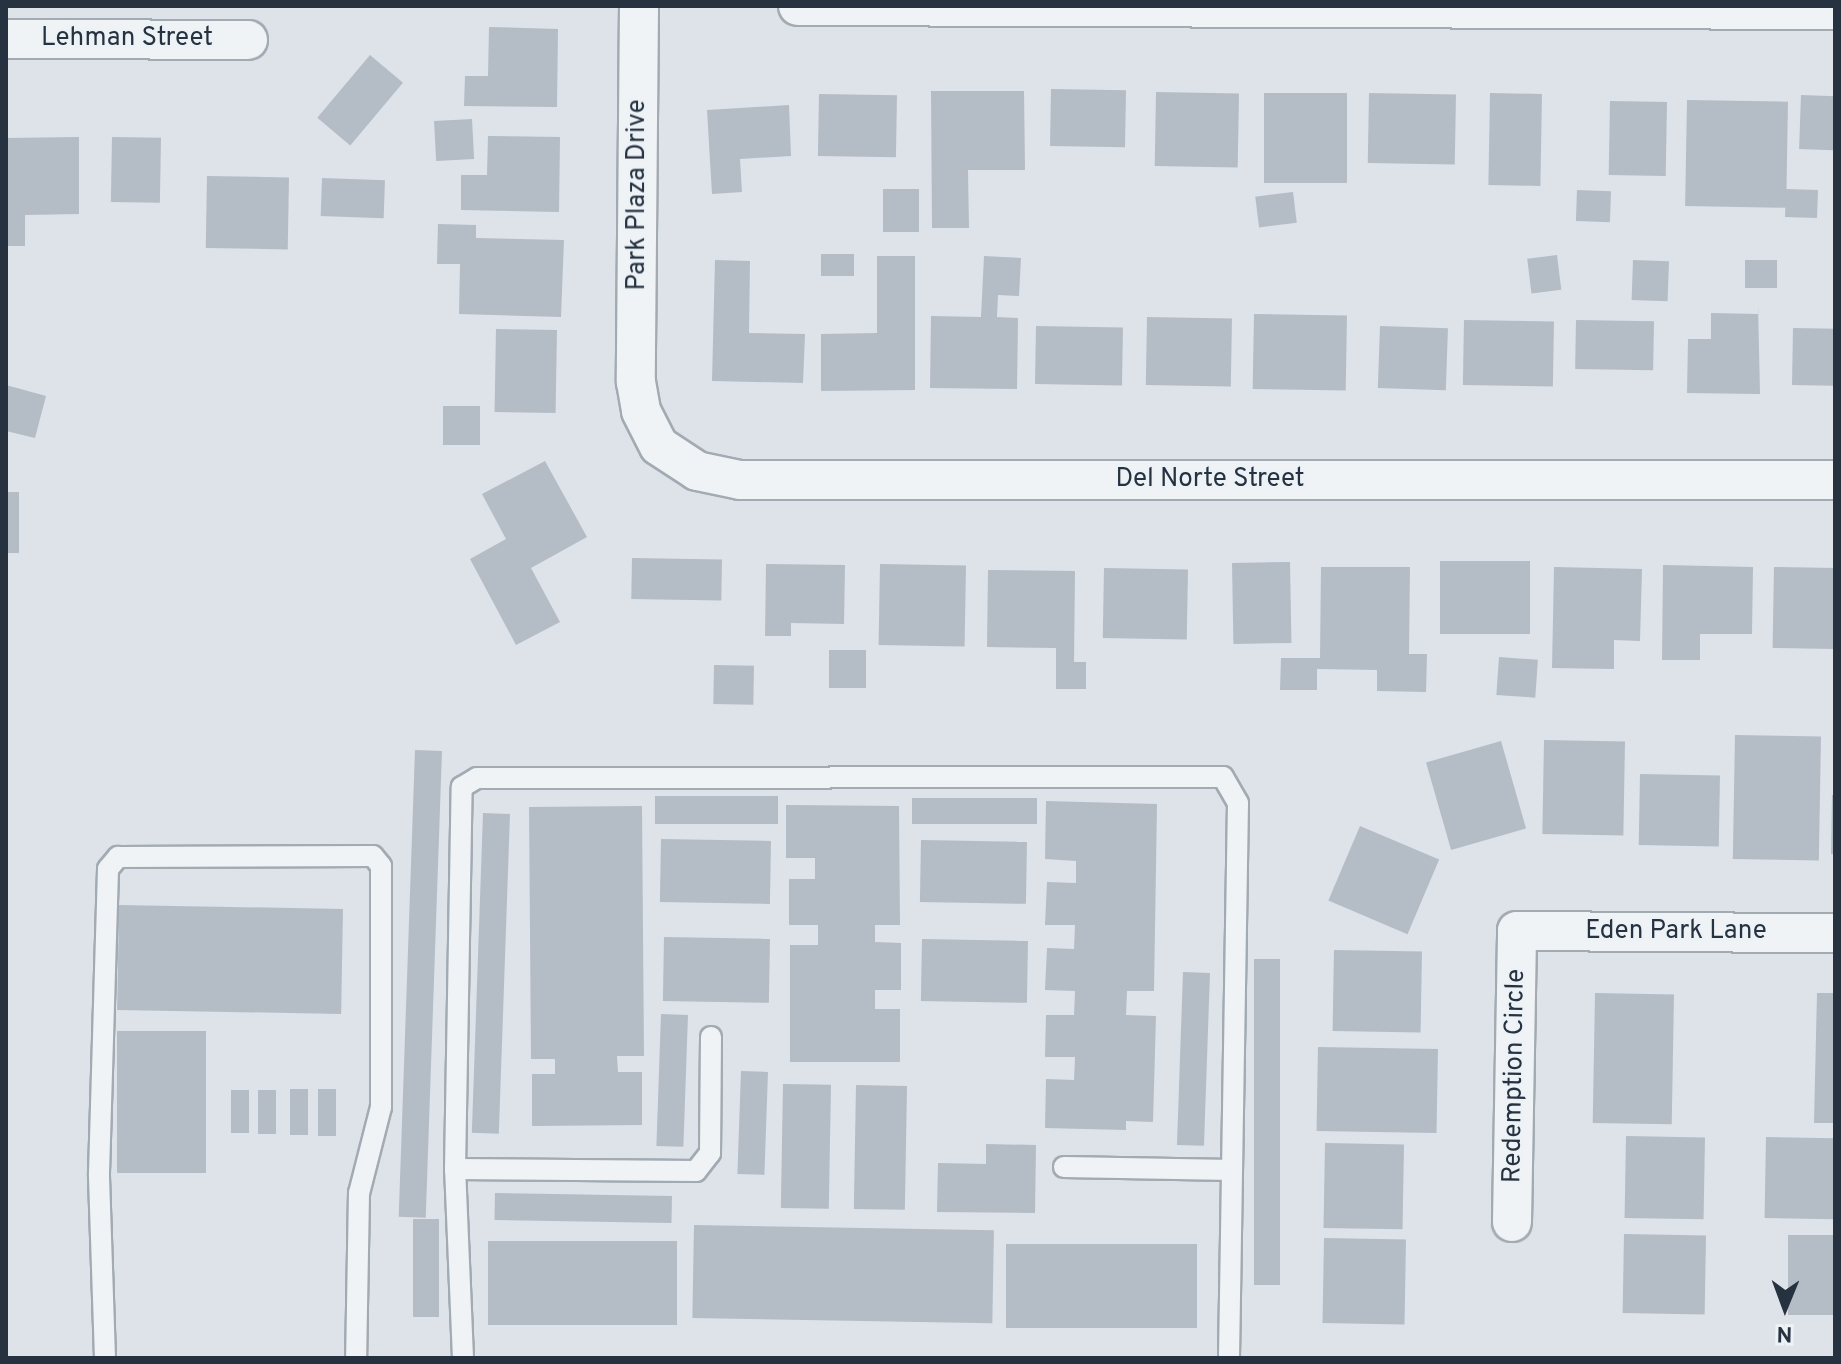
<!DOCTYPE html>
<style>
body{margin:0}
#map{position:relative;width:1841px;height:1364px;overflow:hidden;background:#dde3e8;font-family:Overpass,sans-serif}
div>[style]{position:absolute}
[style*='--x']{left:calc(var(--x)*1px);top:calc(var(--y)*1px);width:calc(var(--w)*1px);rotate:calc(var(--a)*1deg)}
.building>*{inset:0;background:#b4bcc6;transform-origin:0 0}
.roads{filter:drop-shadow(2px 0 #a2aab2) drop-shadow(-2px 0 #a2aab2) drop-shadow(0 2px #a2aab2) drop-shadow(0 -2px #a2aab2)}
.service>*{height:20px;margin:-10px;padding:0 10px;transform-origin:10px;border-radius:10px;background:#f0f3f6}
.minor>*{height:38px;margin:-19px;padding:0 19px;transform-origin:19px;border-radius:19px;background:#f0f3f6}
span{translate:-50% -50%;white-space:nowrap;text-align:center;line-height:1.15;-webkit-text-stroke:6px #edf2f6;paint-order:stroke}
.street-label{font-size:26px;color:#263240}
.frame{position:absolute;inset:0;border:8px solid #263240;pointer-events:none}
.north{position:absolute;left:1745px;top:1268px;width:80px;height:80px;-webkit-text-stroke:6px #edf2f6;paint-order:stroke;rotate:181deg;font-size:22px;font-weight:700;line-height:32px;text-align:center;color:#263240}
.north::after{content:'';display:block;margin:auto;width:28px;height:36px;background:#263240;clip-path:polygon(50% 0,100% 100%,50% 72%,0 100%)}
</style>
<div id="map">
<div class="building">
<div style="clip-path:polygon(489px 27px,558px 29px,557px 107px,464px 106px,465px 76px,488px 76px)"></div>
<div style="left:370px;top:55px;width:43px;height:82px;rotate:40deg"></div>
<div style="left:1051px;top:89px;width:75px;height:57px;rotate:1deg"></div>
<div style="clip-path:polygon(931px 91px,1024px 91px,1025px 170px,968px 170px,969px 228px,932px 228px)"></div>
<div style="left:1156px;top:92px;width:83px;height:74px;rotate:1deg"></div>
<div style="left:1264px;top:93px;width:83px;height:90px"></div>
<div style="left:1369px;top:93px;width:87px;height:70px;rotate:1deg"></div>
<div style="left:1490px;top:93px;width:52px;height:92px;rotate:1deg"></div>
<div style="left:819px;top:94px;width:78px;height:62px;rotate:1deg"></div>
<div style="left:1801px;top:95px;width:34px;height:54px;rotate:2deg"></div>
<div style="left:1687px;top:100px;width:101px;height:106px;rotate:1deg"></div>
<div style="left:1610px;top:101px;width:57px;height:74px;rotate:1deg"></div>
<div style="clip-path:polygon(789px 105px,791px 156px,740px 159px,742px 192px,712px 194px,707px 110px)"></div>
<div style="left:472px;top:119px;width:40px;height:38px;rotate:87deg"></div>
<div style="clip-path:polygon(488px 136px,560px 137px,559px 212px,461px 210px,461px 175px,487px 175px)"></div>
<div style="clip-path:polygon(79px 137px,79px 214px,25px 215px,25px 246px,6px 246px,6px 138px)"></div>
<div style="left:112px;top:137px;width:49px;height:65px;rotate:1deg"></div>
<div style="left:207px;top:176px;width:82px;height:72px;rotate:1deg"></div>
<div style="left:322px;top:178px;width:63px;height:38px;rotate:2deg"></div>
<div style="left:883px;top:189px;width:36px;height:43px"></div>
<div style="left:1786px;top:189px;width:32px;height:28px;rotate:2deg"></div>
<div style="left:1577px;top:190px;width:34px;height:31px;rotate:2deg"></div>
<div style="left:1293px;top:192px;width:31px;height:38px;rotate:83deg"></div>
<div style="clip-path:polygon(438px 224px,476px 225px,476px 238px,564px 240px,561px 317px,459px 314px,460px 264px,437px 264px)"></div>
<div style="left:821px;top:254px;width:33px;height:22px"></div>
<div style="left:1557px;top:255px;width:35px;height:30px;rotate:83deg"></div>
<div style="clip-path:polygon(877px 256px,915px 256px,915px 390px,821px 391px,821px 334px,877px 333px)"></div>
<div style="clip-path:polygon(984px 256px,1021px 258px,1019px 296px,998px 295px,997px 317px,1018px 318px,1017px 389px,930px 388px,931px 316px,981px 317px)"></div>
<div style="clip-path:polygon(715px 260px,750px 261px,749px 333px,805px 334px,803px 383px,712px 381px)"></div>
<div style="left:1633px;top:260px;width:36px;height:40px;rotate:2deg"></div>
<div style="left:1745px;top:260px;width:32px;height:28px"></div>
<div style="clip-path:polygon(1758px 303px,1760px 394px,1687px 393px,1688px 339px,1711px 339px,1711px 313px,1758px 314px)"></div>
<div style="left:1254px;top:314px;width:93px;height:75px;rotate:1deg"></div>
<div style="left:1147px;top:317px;width:85px;height:68px;rotate:1deg"></div>
<div style="left:1464px;top:320px;width:90px;height:65px;rotate:1deg"></div>
<div style="left:1576px;top:320px;width:78px;height:49px;rotate:1deg"></div>
<div style="left:1036px;top:326px;width:87px;height:58px;rotate:1deg"></div>
<div style="left:1380px;top:326px;width:68px;height:62px;rotate:2deg"></div>
<div style="left:1793px;top:328px;width:42px;height:57px;rotate:1deg"></div>
<div style="left:496px;top:329px;width:61px;height:83px;rotate:1deg"></div>
<div style="clip-path:polygon(6px 385px,46px 396px,35px 438px,6px 431px)"></div>
<div style="left:443px;top:406px;width:37px;height:39px"></div>
<div style="clip-path:polygon(545px 461px,587px 537px,531px 568px,560px 622px,516px 645px,470px 559px,506px 539px,482px 494px)"></div>
<div style="left:6px;top:492px;width:13px;height:61px"></div>
<div style="left:632px;top:558px;width:90px;height:41px;rotate:1deg"></div>
<div style="left:1440px;top:561px;width:90px;height:73px"></div>
<div style="left:1290px;top:562px;width:81px;height:58px;rotate:89deg"></div>
<div style="clip-path:polygon(766px 564px,845px 565px,844px 624px,791px 623px,791px 636px,765px 636px)"></div>
<div style="left:880px;top:564px;width:86px;height:81px;rotate:1deg"></div>
<div style="clip-path:polygon(1663px 565px,1753px 567px,1752px 634px,1700px 634px,1700px 660px,1662px 660px)"></div>
<div style="clip-path:polygon(1321px 567px,1410px 567px,1409px 654px,1427px 654px,1426px 692px,1377px 691px,1377px 670px,1317px 669px,1317px 690px,1280px 690px,1281px 658px,1320px 658px)"></div>
<div style="clip-path:polygon(1554px 567px,1642px 569px,1640px 641px,1614px 640px,1614px 669px,1552px 668px)"></div>
<div style="left:1774px;top:567px;width:61px;height:81px;rotate:1deg"></div>
<div style="left:1104px;top:568px;width:84px;height:70px;rotate:1deg"></div>
<div style="clip-path:polygon(988px 570px,1075px 571px,1074px 662px,1086px 662px,1086px 689px,1056px 689px,1056px 648px,987px 647px)"></div>
<div style="left:829px;top:650px;width:37px;height:38px"></div>
<div style="left:1499px;top:657px;width:39px;height:38px;rotate:4deg"></div>
<div style="left:714px;top:665px;width:40px;height:39px;rotate:1deg"></div>
<div style="left:1735px;top:735px;width:86px;height:124px;rotate:1deg"></div>
<div style="left:1544px;top:740px;width:81px;height:94px;rotate:1deg"></div>
<div style="left:1501px;top:741px;width:91px;height:78px;rotate:74deg"></div>
<div style="left:415px;top:750px;width:27px;height:467px;rotate:2deg"></div>
<div style="left:1640px;top:774px;width:80px;height:71px;rotate:1deg"></div>
<div style="clip-path:polygon(1832px 795px,1835px 795px,1835px 854px,1831px 854px)"></div>
<div style="left:778px;top:796px;width:28px;height:123px;rotate:90deg"></div>
<div style="left:912px;top:798px;width:125px;height:26px"></div>
<div style="clip-path:polygon(1046px 801px,1157px 804px,1154px 991px,1127px 991px,1126px 1015px,1156px 1016px,1153px 1122px,1126px 1121px,1126px 1130px,1045px 1128px,1046px 1079px,1074px 1080px,1075px 1057px,1045px 1057px,1046px 1015px,1074px 1015px,1075px 991px,1045px 990px,1047px 948px,1074px 949px,1075px 925px,1045px 925px,1047px 882px,1076px 883px,1076px 861px,1045px 859px)"></div>
<div style="clip-path:polygon(786px 805px,899px 806px,900px 925px,875px 925px,875px 942px,901px 943px,901px 990px,875px 990px,875px 1009px,900px 1009px,900px 1062px,790px 1062px,790px 945px,818px 945px,818px 925px,789px 925px,789px 879px,815px 879px,815px 858px,786px 858px)"></div>
<div style="clip-path:polygon(642px 806px,644px 1056px,617px 1056px,618px 1072px,642px 1072px,642px 1125px,532px 1126px,532px 1074px,555px 1074px,555px 1059px,531px 1059px,529px 807px)"></div>
<div style="left:483px;top:813px;width:27px;height:320px;rotate:2deg"></div>
<div style="left:1360px;top:826px;width:86px;height:81px;rotate:23deg"></div>
<div style="left:661px;top:839px;width:110px;height:63px;rotate:1deg"></div>
<div style="left:921px;top:840px;width:106px;height:62px;rotate:1deg"></div>
<div style="left:119px;top:905px;width:224px;height:105px;rotate:1deg"></div>
<div style="left:664px;top:937px;width:106px;height:64px;rotate:1deg"></div>
<div style="left:922px;top:939px;width:106px;height:62px;rotate:1deg"></div>
<div style="left:1334px;top:950px;width:88px;height:81px;rotate:1deg"></div>
<div style="left:1254px;top:959px;width:26px;height:326px"></div>
<div style="left:1183px;top:972px;width:27px;height:173px;rotate:2deg"></div>
<div style="left:1595px;top:993px;width:79px;height:130px;rotate:1deg"></div>
<div style="clip-path:polygon(1817px 993px,1835px 993px,1835px 1123px,1814px 1123px)"></div>
<div style="left:661px;top:1014px;width:27px;height:132px;rotate:2deg"></div>
<div style="left:117px;top:1031px;width:89px;height:142px"></div>
<div style="left:1318px;top:1047px;width:120px;height:84px;rotate:1deg"></div>
<div style="left:741px;top:1071px;width:27px;height:103px;rotate:2deg"></div>
<div style="left:783px;top:1084px;width:48px;height:124px;rotate:1deg"></div>
<div style="left:856px;top:1085px;width:51px;height:124px;rotate:1deg"></div>
<div style="left:290px;top:1089px;width:18px;height:46px"></div>
<div style="left:318px;top:1089px;width:18px;height:47px"></div>
<div style="left:231px;top:1090px;width:18px;height:43px"></div>
<div style="left:258px;top:1090px;width:18px;height:44px"></div>
<div style="left:1626px;top:1136px;width:79px;height:82px;rotate:1deg"></div>
<div style="left:1766px;top:1137px;width:69px;height:81px;rotate:1deg"></div>
<div style="left:1325px;top:1143px;width:79px;height:85px;rotate:1deg"></div>
<div style="clip-path:polygon(986px 1144px,1036px 1145px,1035px 1213px,937px 1212px,938px 1163px,986px 1164px)"></div>
<div style="left:495px;top:1193px;width:177px;height:27px;rotate:1deg"></div>
<div style="left:413px;top:1219px;width:26px;height:98px"></div>
<div style="left:694px;top:1225px;width:300px;height:93px;rotate:1deg"></div>
<div style="left:1624px;top:1234px;width:82px;height:79px;rotate:1deg"></div>
<div style="left:1788px;top:1235px;width:47px;height:80px"></div>
<div style="left:1324px;top:1238px;width:82px;height:85px;rotate:1deg"></div>
<div style="left:677px;top:1241px;width:84px;height:189px;rotate:90deg"></div>
<div style="left:1006px;top:1244px;width:191px;height:84px"></div>
</div>
<div class="roads">
<div class="service">
<div style="--x:1064;--y:1167;--w:168;--a:1"></div>
<div style="--x:455;--y:1169;--w:241;--a:0.5"></div>
<div style="--x:696;--y:1171;--w:23;--a:-52"></div>
<div style="--x:710;--y:1153;--w:116;--a:-89.5"></div>
<div style="--x:105;--y:1358;--w:185;--a:-91.9"></div>
<div style="--x:99;--y:1173;--w:304;--a:-88.3"></div>
<div style="--x:108;--y:869;--w:16;--a:-50"></div>
<div style="--x:118;--y:857;--w:255;--a:-0.2"></div>
<div style="--x:373;--y:856;--w:13;--a:51"></div>
<div style="--x:381;--y:866;--w:241;--a:90"></div>
<div style="--x:381;--y:1107;--w:89;--a:104.3"></div>
<div style="--x:359;--y:1193;--w:165;--a:91"></div>
<div style="--x:463;--y:1358;--w:189;--a:-92.4"></div>
<div style="--x:455;--y:1169;--w:382;--a:-89"></div>
<div style="--x:462;--y:787;--w:17;--a:-31"></div>
<div style="--x:477;--y:778;--w:746;--a:-0.08"></div>
<div style="--x:1223;--y:777;--w:30;--a:60"></div>
<div style="--x:1238;--y:803;--w:555;--a:90.93"></div>
</div>
<div class="minor">
<div style="--x:639;--y:6;--w:376;--a:90.5"></div>
<div style="--x:636;--y:382;--w:29;--a:80"></div>
<div style="--x:641;--y:411;--w:39;--a:63"></div>
<div style="--x:659;--y:446;--w:45;--a:33.3"></div>
<div style="--x:697;--y:471;--w:44;--a:11.8"></div>
<div style="--x:740;--y:480;--w:1095;--a:0"></div>
<div style="--x:798;--y:6;--w:1037;--a:0.22"></div>
<div style="--x:6;--y:39;--w:242;--a:0.2"></div>
<div style="--x:1512;--y:1222;--w:291;--a:-89"></div>
<div style="--x:1517;--y:931;--w:318;--a:0.4"></div>
</div>
</div>
<div class="street-label">
<span style="left:127px;top:39px">Lehman Street</span>
<span style="left:638px;top:195px;rotate:-90deg">Park Plaza Drive</span>
<span style="left:1210px;top:480px">Del Norte Street</span>
<span style="left:1676px;top:932px">Eden Park Lane</span>
<span style="left:1515px;top:1076px;rotate:-89deg">Redemption Circle</span>
</div>
<div class="frame"></div>
<div class="north">N</div>
</div>
